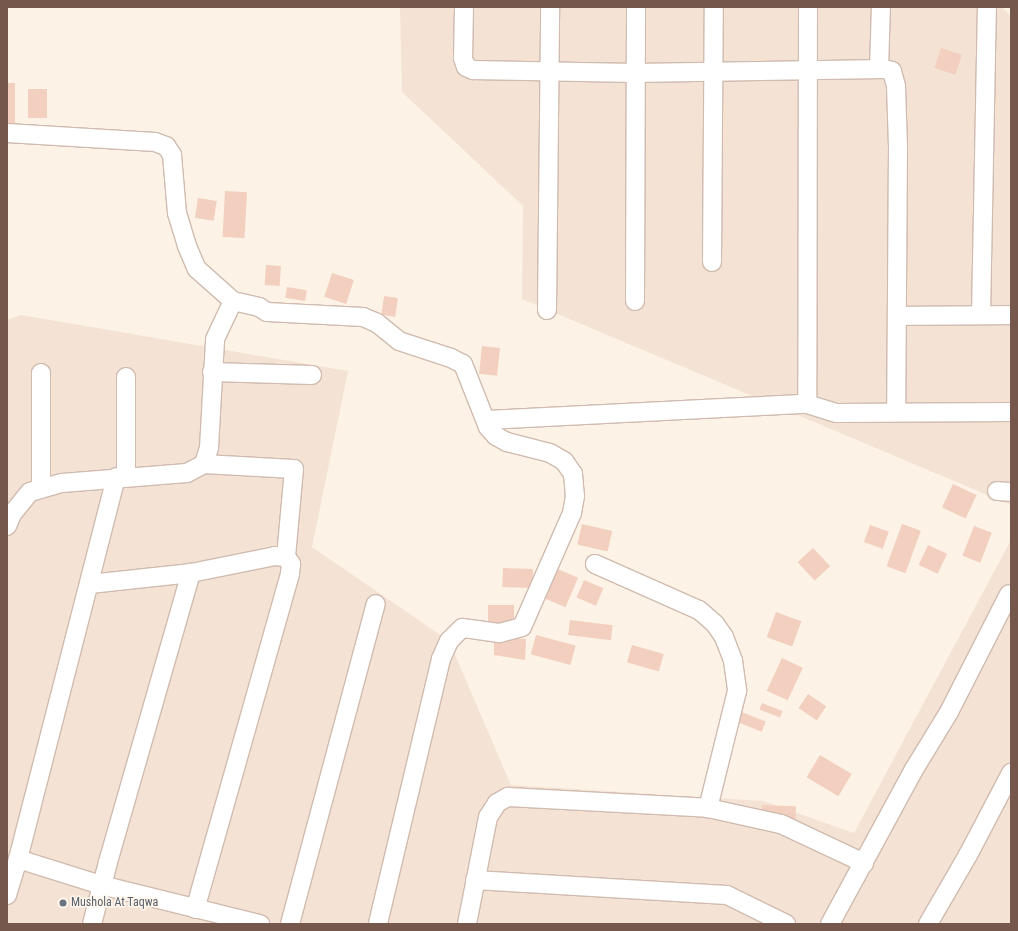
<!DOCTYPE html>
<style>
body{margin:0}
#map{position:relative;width:1018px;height:931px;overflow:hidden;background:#fcf2e6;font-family:"Roboto Condensed",sans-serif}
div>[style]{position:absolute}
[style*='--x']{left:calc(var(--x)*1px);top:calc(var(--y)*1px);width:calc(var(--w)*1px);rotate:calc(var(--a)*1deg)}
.residential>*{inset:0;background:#f4e3d4}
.building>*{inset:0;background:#f2cfbe;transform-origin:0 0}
.roads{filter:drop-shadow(1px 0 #d0bbaf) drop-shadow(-1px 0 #d0bbaf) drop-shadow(0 1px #d0bbaf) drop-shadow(0 -1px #d0bbaf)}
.street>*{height:18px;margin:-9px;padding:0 9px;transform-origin:9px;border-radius:9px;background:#fff}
.dots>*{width:11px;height:11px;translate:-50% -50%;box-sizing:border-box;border:2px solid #fff6ec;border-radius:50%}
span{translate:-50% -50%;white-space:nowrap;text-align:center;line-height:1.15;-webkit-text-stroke:3px #fff6ec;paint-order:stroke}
.worship-label{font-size:12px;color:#5b616d}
.left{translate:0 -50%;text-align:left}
.frame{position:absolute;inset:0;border:8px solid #76574b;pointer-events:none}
</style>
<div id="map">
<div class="residential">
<div style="clip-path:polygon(400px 7px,1002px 7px,1011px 17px,1011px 505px,522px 299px,523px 206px,402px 92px)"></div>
<div style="clip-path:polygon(21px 315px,348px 371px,312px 547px,449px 641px,511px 785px,763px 801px,854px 833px,1011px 540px,1011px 924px,7px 924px,7px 320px)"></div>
</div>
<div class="building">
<div style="left:941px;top:48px;width:22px;height:21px;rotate:18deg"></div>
<div style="left:7px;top:83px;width:8px;height:43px"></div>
<div style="left:47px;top:89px;width:29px;height:19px;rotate:90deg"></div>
<div style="left:225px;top:191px;width:22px;height:46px;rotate:3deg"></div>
<div style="left:198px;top:198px;width:19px;height:20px;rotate:9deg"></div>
<div style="left:266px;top:265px;width:15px;height:20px;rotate:4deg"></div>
<div style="left:332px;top:273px;width:23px;height:25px;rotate:18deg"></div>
<div style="left:287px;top:287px;width:20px;height:11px;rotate:9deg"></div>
<div style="left:384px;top:296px;width:14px;height:19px;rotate:8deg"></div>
<div style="left:482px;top:346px;width:18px;height:28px;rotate:6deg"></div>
<div style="left:953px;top:484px;width:26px;height:26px;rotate:25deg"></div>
<div style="left:582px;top:524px;width:31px;height:21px;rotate:13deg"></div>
<div style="left:902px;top:524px;width:20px;height:45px;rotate:20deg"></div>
<div style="left:870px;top:525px;width:20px;height:18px;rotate:20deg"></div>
<div style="left:974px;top:526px;width:19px;height:32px;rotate:21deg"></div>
<div style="left:928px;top:545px;width:21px;height:22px;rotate:25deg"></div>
<div style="left:813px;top:548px;width:25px;height:21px;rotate:47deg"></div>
<div style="left:503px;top:568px;width:30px;height:19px;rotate:2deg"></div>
<div style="left:555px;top:568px;width:25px;height:32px;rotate:23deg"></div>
<div style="left:584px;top:580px;width:21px;height:19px;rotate:23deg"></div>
<div style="left:488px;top:605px;width:26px;height:19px"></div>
<div style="left:776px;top:612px;width:27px;height:27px;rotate:20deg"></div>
<div style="left:570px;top:620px;width:43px;height:15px;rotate:7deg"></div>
<div style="left:536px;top:635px;width:41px;height:20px;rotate:15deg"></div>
<div style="clip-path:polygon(494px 637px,526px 639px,525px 660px,494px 655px)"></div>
<div style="left:632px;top:645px;width:33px;height:18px;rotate:16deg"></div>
<div style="left:782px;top:658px;width:23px;height:36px;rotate:25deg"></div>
<div style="left:808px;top:694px;width:22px;height:17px;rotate:34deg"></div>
<div style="left:762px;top:703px;width:22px;height:7px;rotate:21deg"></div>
<div style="left:737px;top:710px;width:31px;height:11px;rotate:22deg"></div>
<div style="left:820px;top:755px;width:37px;height:26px;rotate:31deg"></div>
<div style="left:762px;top:805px;width:34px;height:14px;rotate:2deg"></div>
</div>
<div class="roads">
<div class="street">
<div style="--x:464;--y:7;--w:51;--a:91.1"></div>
<div style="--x:463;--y:58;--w:9;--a:72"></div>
<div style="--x:466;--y:67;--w:8;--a:23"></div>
<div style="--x:473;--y:70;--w:162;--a:1.1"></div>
<div style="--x:635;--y:73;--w:249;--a:-0.9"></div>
<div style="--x:884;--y:69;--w:8;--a:14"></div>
<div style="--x:892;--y:71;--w:16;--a:75"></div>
<div style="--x:896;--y:86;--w:61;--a:88.1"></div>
<div style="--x:898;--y:147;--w:265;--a:90.4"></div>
<div style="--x:808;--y:7;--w:397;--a:90.1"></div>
<div style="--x:807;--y:404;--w:31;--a:17"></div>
<div style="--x:837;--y:413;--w:174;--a:-0.3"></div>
<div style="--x:879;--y:69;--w:62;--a:-88.2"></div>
<div style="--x:7;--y:133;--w:148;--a:3.5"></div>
<div style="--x:155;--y:142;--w:12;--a:20"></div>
<div style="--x:166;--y:146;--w:11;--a:56"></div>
<div style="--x:172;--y:155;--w:58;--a:85.1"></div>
<div style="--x:177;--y:213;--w:34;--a:73"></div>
<div style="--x:187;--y:246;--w:25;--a:67"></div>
<div style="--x:197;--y:269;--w:48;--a:41.6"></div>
<div style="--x:233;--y:301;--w:27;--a:13"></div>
<div style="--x:259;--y:307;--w:9;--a:32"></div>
<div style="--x:267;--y:312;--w:96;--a:3"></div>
<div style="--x:363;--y:317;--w:15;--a:23"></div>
<div style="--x:377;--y:323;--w:28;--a:39"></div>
<div style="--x:399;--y:341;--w:55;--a:18.1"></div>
<div style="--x:451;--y:358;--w:13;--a:27"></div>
<div style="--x:463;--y:364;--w:68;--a:68.4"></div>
<div style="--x:488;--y:427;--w:12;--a:48"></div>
<div style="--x:496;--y:436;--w:13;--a:29"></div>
<div style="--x:507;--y:442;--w:44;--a:14.3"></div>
<div style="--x:550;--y:453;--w:16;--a:30"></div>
<div style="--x:564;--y:461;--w:16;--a:55"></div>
<div style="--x:573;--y:474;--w:22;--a:85"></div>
<div style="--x:575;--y:496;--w:17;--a:100"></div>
<div style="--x:572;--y:513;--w:124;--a:113.7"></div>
<div style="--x:522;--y:627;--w:24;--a:165"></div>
<div style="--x:499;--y:633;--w:37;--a:-172"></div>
<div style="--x:462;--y:628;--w:18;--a:135"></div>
<div style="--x:449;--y:641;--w:20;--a:114"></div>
<div style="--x:441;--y:659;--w:272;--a:103.4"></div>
<div style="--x:712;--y:262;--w:255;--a:-89.6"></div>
<div style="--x:635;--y:301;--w:294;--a:-89.8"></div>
<div style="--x:547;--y:310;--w:303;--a:-89.4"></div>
<div style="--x:981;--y:315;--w:308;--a:-88.9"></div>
<div style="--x:897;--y:316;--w:114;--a:-0.5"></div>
<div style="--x:212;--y:372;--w:100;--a:1.7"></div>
<div style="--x:126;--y:377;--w:100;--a:90"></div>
<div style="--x:486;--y:420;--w:321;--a:-2.9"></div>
<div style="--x:204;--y:464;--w:90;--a:3.2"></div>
<div style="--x:294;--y:469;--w:88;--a:95.2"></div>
<div style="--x:41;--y:489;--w:116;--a:-90"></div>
<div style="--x:997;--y:491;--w:14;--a:4"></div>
<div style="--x:7;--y:526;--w:13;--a:-67"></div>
<div style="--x:12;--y:514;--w:28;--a:-51"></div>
<div style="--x:30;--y:492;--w:33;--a:-16"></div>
<div style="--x:62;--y:483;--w:125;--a:-4.6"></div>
<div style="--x:187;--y:473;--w:19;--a:-28"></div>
<div style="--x:204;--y:464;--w:17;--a:-73"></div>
<div style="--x:209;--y:448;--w:109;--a:-86.8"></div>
<div style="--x:215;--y:339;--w:42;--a:-64.7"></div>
<div style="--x:595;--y:564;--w:114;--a:23.9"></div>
<div style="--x:699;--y:610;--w:21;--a:41"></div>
<div style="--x:715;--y:624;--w:16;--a:55"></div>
<div style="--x:724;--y:637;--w:26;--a:69"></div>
<div style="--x:733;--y:661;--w:30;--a:82"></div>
<div style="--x:737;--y:691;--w:121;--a:103.9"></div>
<div style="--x:90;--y:584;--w:102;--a:-6.2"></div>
<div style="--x:191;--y:573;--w:86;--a:-11.4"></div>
<div style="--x:275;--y:556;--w:11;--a:5"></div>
<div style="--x:286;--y:557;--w:9;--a:54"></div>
<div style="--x:291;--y:564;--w:10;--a:96"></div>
<div style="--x:290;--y:574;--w:348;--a:105.8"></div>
<div style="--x:18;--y:859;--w:394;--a:-75.6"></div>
<div style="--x:475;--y:880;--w:252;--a:3.4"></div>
<div style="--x:727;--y:895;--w:66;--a:26.2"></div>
<div style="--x:7;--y:895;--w:38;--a:-73"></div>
<div style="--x:18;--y:859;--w:87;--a:17.4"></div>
<div style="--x:101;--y:885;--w:164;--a:13.8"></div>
<div style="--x:92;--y:924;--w:64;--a:-75.5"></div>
<div style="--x:108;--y:862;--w:301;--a:-74"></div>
<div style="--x:290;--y:924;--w:331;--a:-75"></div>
<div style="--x:467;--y:924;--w:109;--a:-78.9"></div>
<div style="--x:488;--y:817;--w:17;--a:-57"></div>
<div style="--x:497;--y:803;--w:13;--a:-29"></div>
<div style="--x:508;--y:797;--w:200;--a:3.1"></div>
<div style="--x:708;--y:808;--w:75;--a:12.4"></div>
<div style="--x:781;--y:824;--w:92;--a:25.2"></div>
<div style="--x:830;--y:924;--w:174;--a:-61.5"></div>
<div style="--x:913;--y:771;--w:69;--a:-58.6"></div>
<div style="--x:949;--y:712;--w:132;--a:-63"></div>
<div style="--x:928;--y:924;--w:80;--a:-59.9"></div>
<div style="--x:968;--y:855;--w:93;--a:-62.3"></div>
</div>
</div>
<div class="dots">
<div style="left:63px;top:903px;background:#6b7280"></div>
</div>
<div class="worship-label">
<span class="left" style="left:71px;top:903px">Mushola At Taqwa</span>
</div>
<div class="frame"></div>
</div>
